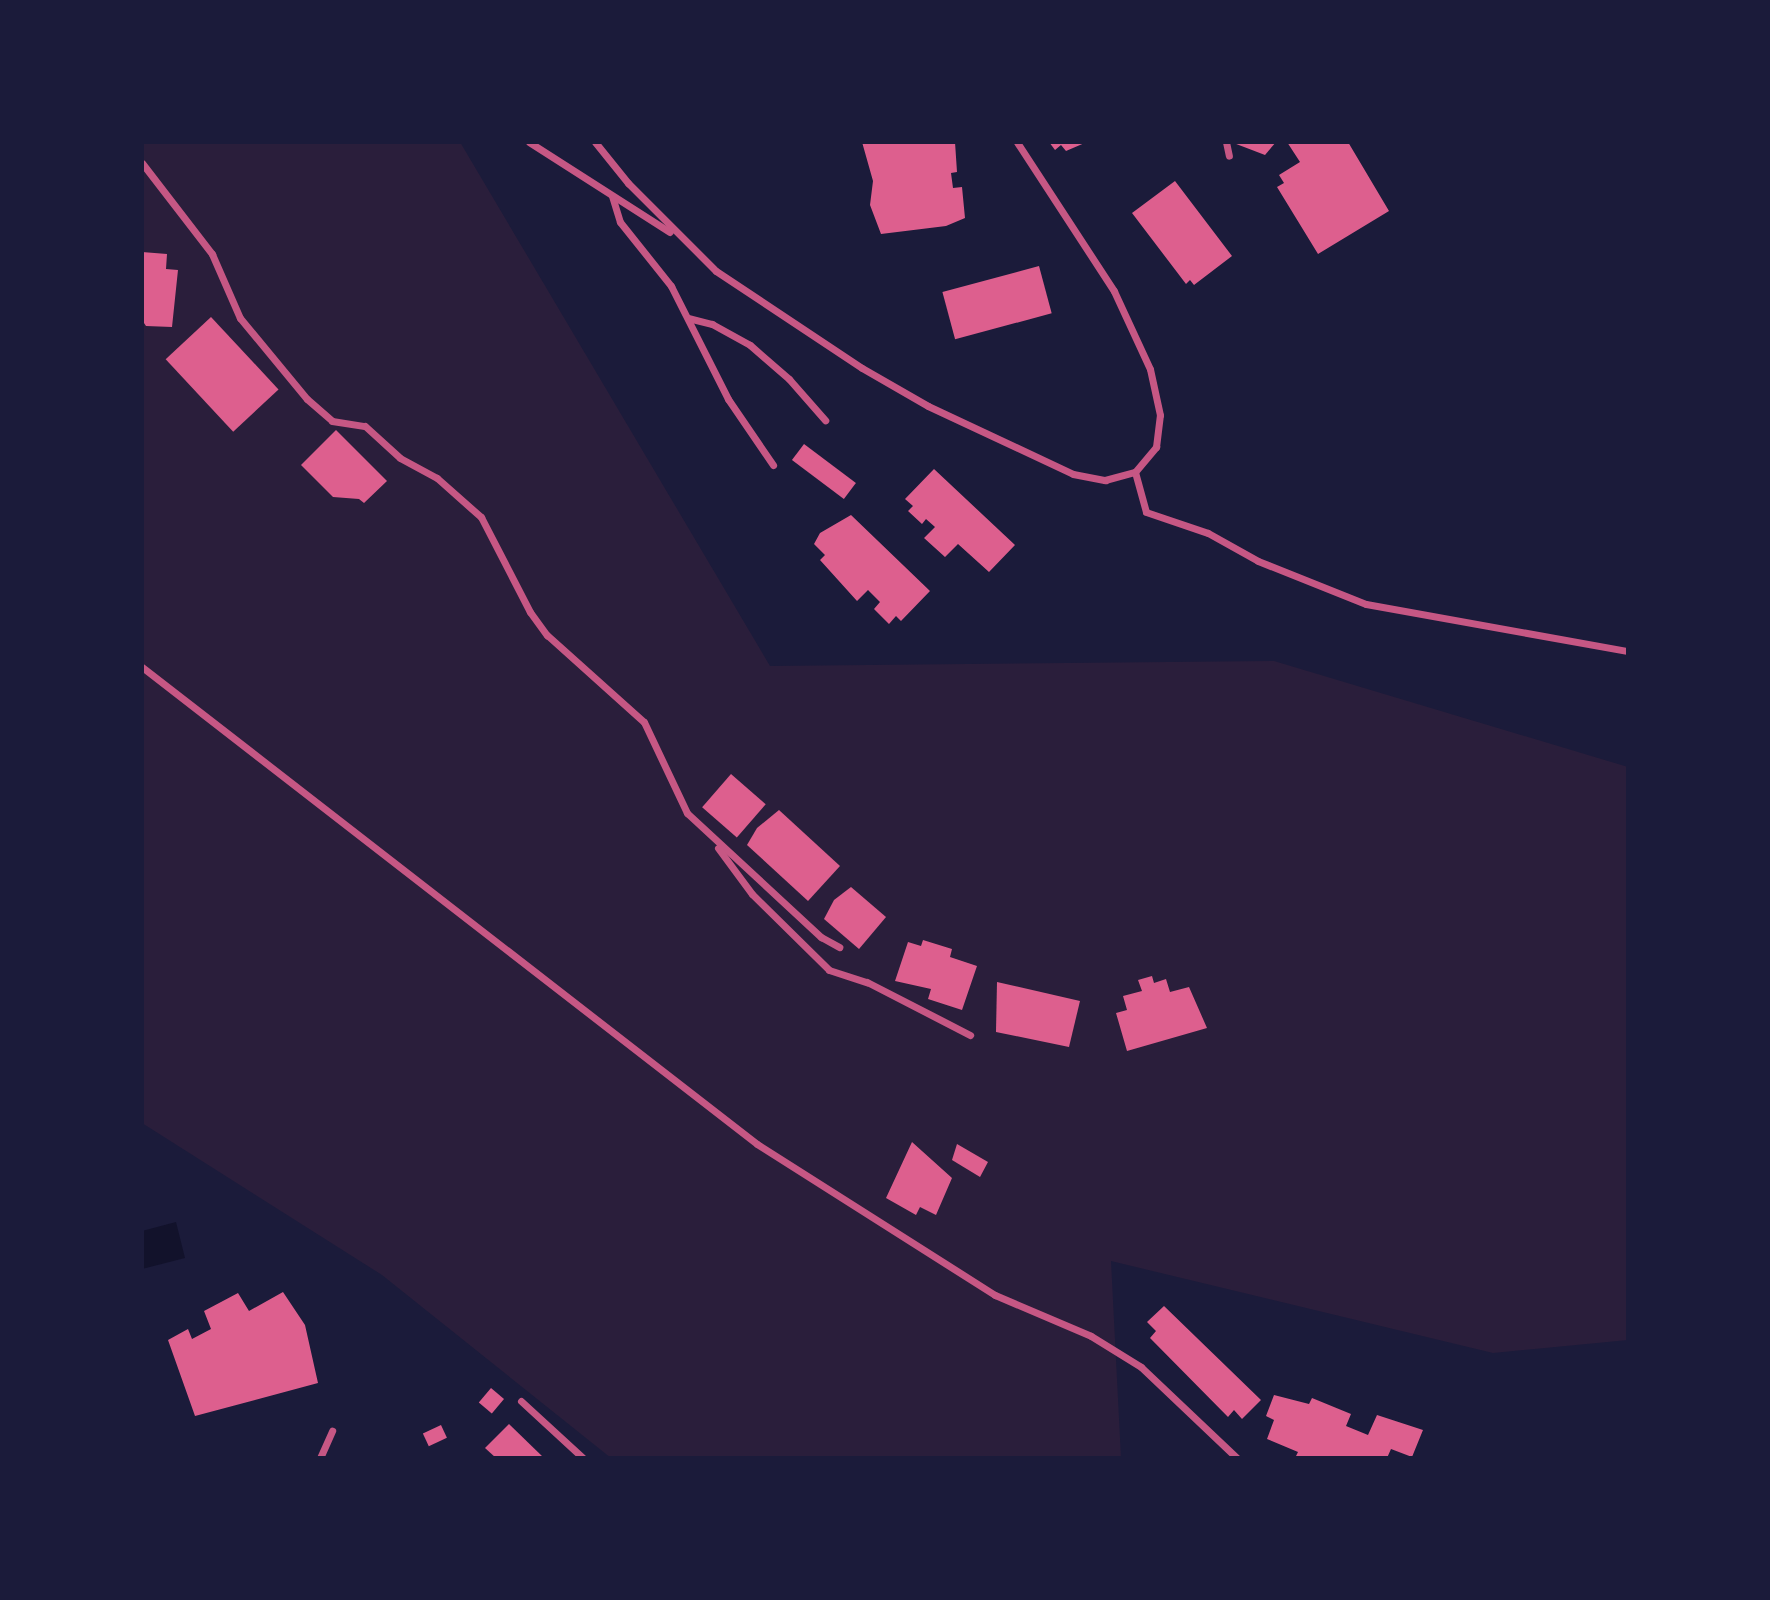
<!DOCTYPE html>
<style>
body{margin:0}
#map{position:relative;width:1770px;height:1600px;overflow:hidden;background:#1b1b3a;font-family:Cabin,sans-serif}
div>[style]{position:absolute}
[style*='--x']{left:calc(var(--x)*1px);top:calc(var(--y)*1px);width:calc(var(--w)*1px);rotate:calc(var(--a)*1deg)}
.green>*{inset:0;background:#2a1e3b}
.water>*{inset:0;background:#12122b}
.building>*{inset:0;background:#dd5f8e;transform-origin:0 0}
.minor>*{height:7px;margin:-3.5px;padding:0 3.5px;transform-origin:3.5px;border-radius:3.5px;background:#c65784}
span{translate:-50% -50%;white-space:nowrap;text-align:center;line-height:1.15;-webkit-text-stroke:5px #1b1b3a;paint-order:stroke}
.frame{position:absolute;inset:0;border:144px solid #1b1b3a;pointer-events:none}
</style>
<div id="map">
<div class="green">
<div style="clip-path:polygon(142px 142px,460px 142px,770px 666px,1274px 661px,1628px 767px,1628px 1340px,1493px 1353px,1111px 1261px,1121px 1458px,611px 1458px,382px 1275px,142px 1123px)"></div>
</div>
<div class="water">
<div style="clip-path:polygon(176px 1222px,185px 1258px,142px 1269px,142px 1231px)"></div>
</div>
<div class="building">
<div style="clip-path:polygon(862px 142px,955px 142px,957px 172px,951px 173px,953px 188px,962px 187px,965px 218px,946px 226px,881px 234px,870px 205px,873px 181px)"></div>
<div style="clip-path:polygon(1049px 142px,1087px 142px,1066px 151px,1061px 145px,1055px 150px)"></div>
<div style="clip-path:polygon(1231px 142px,1276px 142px,1265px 155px)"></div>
<div style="clip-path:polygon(1287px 142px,1348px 142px,1389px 211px,1318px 254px,1277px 187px,1284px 183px,1279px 175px,1300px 162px)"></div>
<div style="clip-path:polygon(1175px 181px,1232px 256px,1194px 285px,1190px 280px,1186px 284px,1132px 213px)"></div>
<div style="clip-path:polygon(142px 252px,167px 254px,166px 269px,178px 270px,172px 327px,146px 326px,142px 320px)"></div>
<div style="left:1039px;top:266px;width:49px;height:100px;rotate:75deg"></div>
<div style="left:211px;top:317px;width:99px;height:62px;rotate:47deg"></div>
<div style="clip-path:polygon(336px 430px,387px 481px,364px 503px,359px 499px,333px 497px,301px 465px)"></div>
<div style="left:804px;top:444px;width:65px;height:20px;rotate:37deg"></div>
<div style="clip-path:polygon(934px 469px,1015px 545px,989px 572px,958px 544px,945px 557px,924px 538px,935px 527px,926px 519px,922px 524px,908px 511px,913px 506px,905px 499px)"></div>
<div style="clip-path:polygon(851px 515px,930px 591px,901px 621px,896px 616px,889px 624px,874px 609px,880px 602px,868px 590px,857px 601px,820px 560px,825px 555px,814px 544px,820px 533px)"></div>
<div style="left:731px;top:774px;width:46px;height:44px;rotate:41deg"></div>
<div style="clip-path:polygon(779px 810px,840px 866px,808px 901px,747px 845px,757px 828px)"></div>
<div style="clip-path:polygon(851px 887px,886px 917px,859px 949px,824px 919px,834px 900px)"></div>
<div style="clip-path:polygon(923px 940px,952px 949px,950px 957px,977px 966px,962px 1010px,928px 999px,931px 989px,895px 981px,908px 942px,921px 946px)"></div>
<div style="clip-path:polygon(1152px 976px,1154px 983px,1166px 979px,1170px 992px,1189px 987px,1207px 1028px,1127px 1051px,1116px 1013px,1127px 1010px,1123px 996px,1142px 991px,1138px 980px)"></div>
<div style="clip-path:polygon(997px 982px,1080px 1001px,1069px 1047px,996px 1032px)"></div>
<div style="clip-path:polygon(912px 1142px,952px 1178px,936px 1215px,920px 1207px,916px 1215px,886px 1198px)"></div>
<div style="clip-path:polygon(957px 1144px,988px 1162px,980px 1177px,952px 1160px)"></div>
<div style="clip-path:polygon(283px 1292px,305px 1325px,318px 1383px,195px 1416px,168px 1340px,188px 1329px,192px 1339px,211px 1329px,204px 1311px,238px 1293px,249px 1311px)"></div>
<div style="clip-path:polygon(1164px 1306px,1261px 1400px,1242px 1419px,1234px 1410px,1228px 1417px,1150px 1338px,1156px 1331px,1147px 1322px)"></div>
<div style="left:491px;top:1388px;width:17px;height:19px;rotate:40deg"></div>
<div style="clip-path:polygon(1274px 1395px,1309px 1404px,1312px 1398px,1351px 1414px,1346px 1426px,1368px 1435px,1377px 1415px,1423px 1430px,1412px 1457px,1391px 1449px,1387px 1458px,1295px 1458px,1298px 1452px,1267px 1439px,1274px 1420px,1266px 1416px)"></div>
<div style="clip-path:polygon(509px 1424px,544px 1458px,496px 1458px,485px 1448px)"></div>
<div style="left:441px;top:1425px;width:14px;height:20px;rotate:65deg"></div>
</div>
<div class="minor">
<div style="--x:529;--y:142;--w:167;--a:32.6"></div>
<div style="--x:595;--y:142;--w:53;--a:51.2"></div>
<div style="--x:628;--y:183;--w:124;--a:45"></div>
<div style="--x:716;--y:271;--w:175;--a:33.6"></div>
<div style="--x:862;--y:368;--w:76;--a:29.9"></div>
<div style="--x:928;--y:406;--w:160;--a:25.1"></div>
<div style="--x:1073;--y:474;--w:33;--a:11"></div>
<div style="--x:1105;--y:480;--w:31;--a:-15"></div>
<div style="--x:1135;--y:472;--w:33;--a:-50"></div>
<div style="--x:1156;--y:447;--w:32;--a:-83"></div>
<div style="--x:1160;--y:415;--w:47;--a:-102.3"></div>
<div style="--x:1150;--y:369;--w:86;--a:-114.8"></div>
<div style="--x:1114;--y:291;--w:178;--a:-123.1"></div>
<div style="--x:1226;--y:142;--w:14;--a:78"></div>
<div style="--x:142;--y:163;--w:115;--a:52.4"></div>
<div style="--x:212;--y:254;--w:70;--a:66.4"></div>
<div style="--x:240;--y:318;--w:105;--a:50.4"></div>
<div style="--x:307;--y:399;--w:33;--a:41"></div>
<div style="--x:332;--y:421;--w:33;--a:9"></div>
<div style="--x:365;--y:426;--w:47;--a:42.4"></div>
<div style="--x:400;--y:458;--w:42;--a:28.4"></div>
<div style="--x:437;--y:478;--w:59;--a:41.6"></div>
<div style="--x:481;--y:517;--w:107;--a:62.7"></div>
<div style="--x:530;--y:612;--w:29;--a:54"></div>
<div style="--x:547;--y:635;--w:130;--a:41.9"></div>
<div style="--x:644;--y:722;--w:101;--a:64.7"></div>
<div style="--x:687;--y:813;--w:183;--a:42.8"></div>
<div style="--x:821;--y:937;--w:21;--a:29"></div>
<div style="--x:612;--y:196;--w:27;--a:73"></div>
<div style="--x:620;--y:222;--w:82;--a:51.4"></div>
<div style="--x:671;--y:286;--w:127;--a:63.2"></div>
<div style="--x:728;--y:399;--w:80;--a:55.7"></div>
<div style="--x:688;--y:318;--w:25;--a:14"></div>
<div style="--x:712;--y:324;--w:43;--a:28.9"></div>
<div style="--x:750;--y:345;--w:52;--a:41.1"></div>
<div style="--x:789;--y:379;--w:55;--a:48.7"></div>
<div style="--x:1135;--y:472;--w:41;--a:74.6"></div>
<div style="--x:1146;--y:512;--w:65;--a:18.7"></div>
<div style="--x:1208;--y:533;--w:57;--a:29.2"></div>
<div style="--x:1258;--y:561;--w:116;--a:21.7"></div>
<div style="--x:1366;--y:604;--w:266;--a:10.2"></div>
<div style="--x:142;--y:667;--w:778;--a:37.8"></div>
<div style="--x:757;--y:1144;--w:282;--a:32.4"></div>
<div style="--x:995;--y:1295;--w:104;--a:23.1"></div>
<div style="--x:1091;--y:1336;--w:59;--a:31.8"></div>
<div style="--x:1141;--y:1367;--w:132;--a:43.5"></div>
<div style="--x:718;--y:848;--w:57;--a:53.5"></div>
<div style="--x:752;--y:894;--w:108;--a:44.6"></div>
<div style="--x:829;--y:970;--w:40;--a:18"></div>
<div style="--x:867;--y:982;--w:116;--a:27.2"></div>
<div style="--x:521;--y:1401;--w:84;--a:42.6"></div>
<div style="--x:320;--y:1458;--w:30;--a:-66"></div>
</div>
<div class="frame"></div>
</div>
